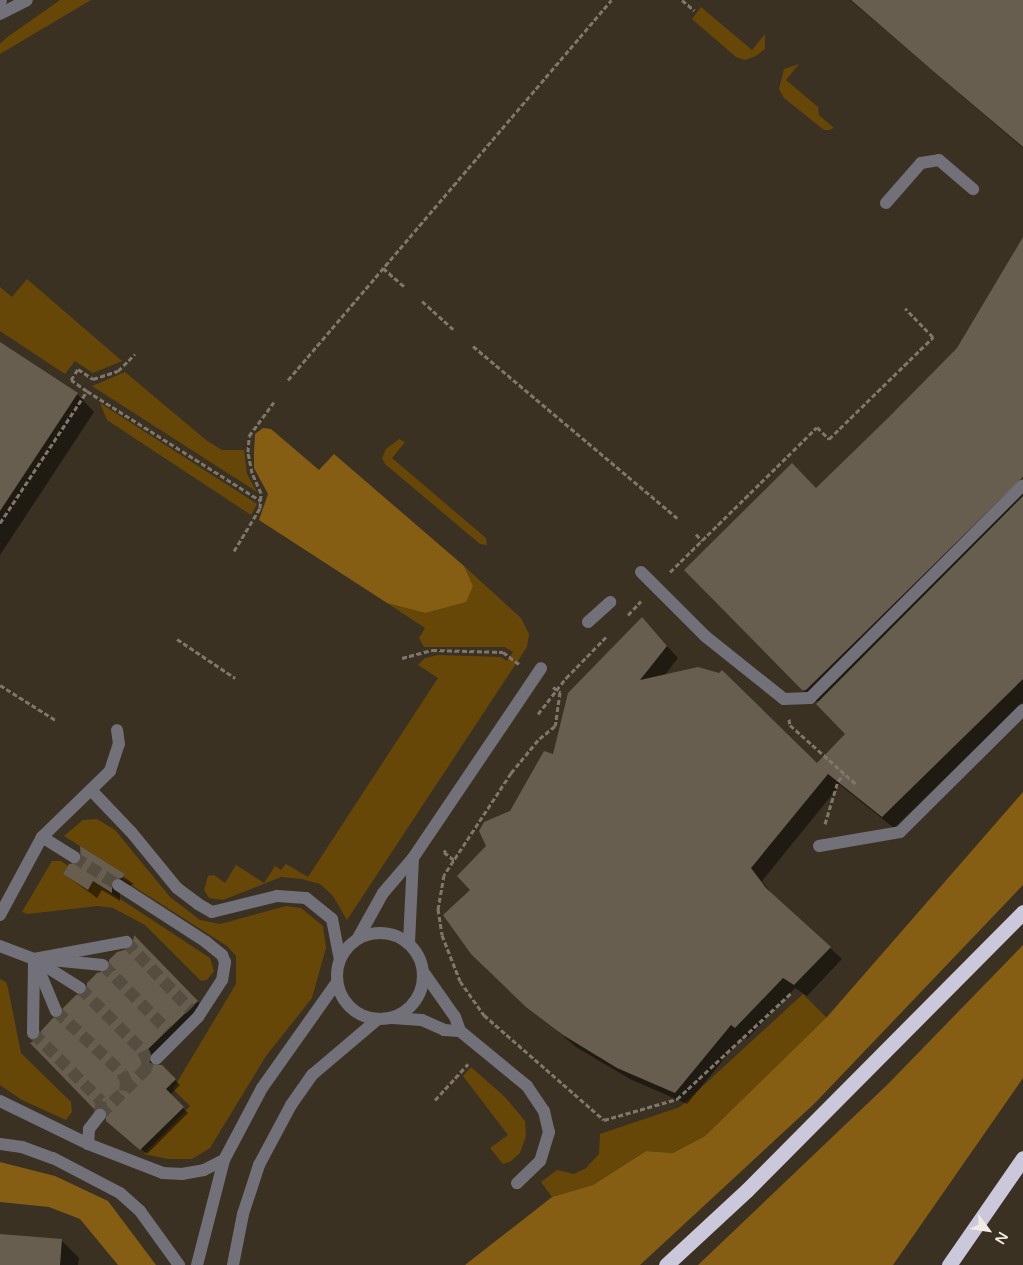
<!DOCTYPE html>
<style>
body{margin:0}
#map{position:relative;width:1023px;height:1265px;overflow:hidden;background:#3a3123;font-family:"Varela Round",sans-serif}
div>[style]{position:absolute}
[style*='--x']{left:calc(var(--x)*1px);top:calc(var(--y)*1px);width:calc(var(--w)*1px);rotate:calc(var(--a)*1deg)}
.green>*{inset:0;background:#664707}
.forest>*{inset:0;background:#855e13}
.shadow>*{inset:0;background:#0007}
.building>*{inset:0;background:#685e4f}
.minor-tunnel>*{height:12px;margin-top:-6px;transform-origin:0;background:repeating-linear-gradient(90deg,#554d40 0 12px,transparent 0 18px)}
.path>*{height:3px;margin-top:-1.5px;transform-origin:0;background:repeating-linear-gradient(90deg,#7f776b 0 5px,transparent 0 7.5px)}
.minor>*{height:12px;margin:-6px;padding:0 6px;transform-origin:6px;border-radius:6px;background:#727179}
.minor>.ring{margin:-6px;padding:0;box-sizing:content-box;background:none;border:12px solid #727179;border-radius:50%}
.highway>*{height:15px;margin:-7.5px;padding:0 7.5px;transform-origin:7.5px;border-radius:7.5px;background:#cbc8db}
span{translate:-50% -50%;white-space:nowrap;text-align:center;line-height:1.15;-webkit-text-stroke:4px #3a3123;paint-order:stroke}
.north{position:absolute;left:963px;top:1205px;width:50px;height:50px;-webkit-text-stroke:4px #3a3123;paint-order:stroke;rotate:121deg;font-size:14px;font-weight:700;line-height:20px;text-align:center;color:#f1ece3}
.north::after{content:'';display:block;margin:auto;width:18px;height:22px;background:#f1ece3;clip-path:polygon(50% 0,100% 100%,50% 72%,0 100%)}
</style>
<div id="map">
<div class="green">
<div style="clip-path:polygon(60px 0,91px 0,0 54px,0 44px,6px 38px)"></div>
<div style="clip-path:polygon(701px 7px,752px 50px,765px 34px,765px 49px,756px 56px,745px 60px,736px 57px,692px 19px)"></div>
<div style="clip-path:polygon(799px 64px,786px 80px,818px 107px,819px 115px,834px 128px,829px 130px,824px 130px,784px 98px,779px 89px,784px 69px)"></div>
<div style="clip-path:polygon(27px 279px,122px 361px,93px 373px,75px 361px,65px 374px,0 331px,0 287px,12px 297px)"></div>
<div style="clip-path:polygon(125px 372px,206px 440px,222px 450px,244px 450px,247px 474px,257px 492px,92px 386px)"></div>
<div style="clip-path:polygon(100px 403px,257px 504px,251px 515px,107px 420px)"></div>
<div style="clip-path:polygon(399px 439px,405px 442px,392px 458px,486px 538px,487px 545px,480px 544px,385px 464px,382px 458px,386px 449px)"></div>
<div style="clip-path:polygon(464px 566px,521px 618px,529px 634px,527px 647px,347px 920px,333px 896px,320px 884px,302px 879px,281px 877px,223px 900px,209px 898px,204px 890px,208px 876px,214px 875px,225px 883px,236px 865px,264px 883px,275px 866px,281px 870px,286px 864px,308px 877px,438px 678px,418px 665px,425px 658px,438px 655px,501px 657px,507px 661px,513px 652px,505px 647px,424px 647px,419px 638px,425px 628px,387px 603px,425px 613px,473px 586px)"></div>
<div style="clip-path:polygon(97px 819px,115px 830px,170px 897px,200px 920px,220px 924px,286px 906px,301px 908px,323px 926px,326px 948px,312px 998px,266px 1056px,210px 1148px,192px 1159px,168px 1159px,144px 1154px,190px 1106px,173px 1089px,236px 984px,236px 956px,227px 946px,122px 879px,125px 874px,64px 836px,83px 820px)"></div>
<div style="clip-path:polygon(52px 861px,61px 861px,68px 866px,63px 874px,87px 889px,93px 881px,210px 958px,214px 971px,207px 980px,201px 981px,145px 925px,113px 908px,98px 906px,27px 914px,22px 912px)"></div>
<div style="clip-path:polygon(0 979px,6px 982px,8px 988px,21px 1053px,71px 1102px,72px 1112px,66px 1120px,22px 1100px,0 1085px)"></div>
<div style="clip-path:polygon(803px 994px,827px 1018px,705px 1136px,673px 1153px,646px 1151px,593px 1185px,552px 1197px,541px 1182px,557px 1170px,574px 1174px,586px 1168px,599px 1154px,600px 1134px,680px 1107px)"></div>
<div style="clip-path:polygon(471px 1067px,505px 1097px,525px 1121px,526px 1136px,520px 1153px,511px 1161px,503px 1164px,490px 1148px,508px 1135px,463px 1076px)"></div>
</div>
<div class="forest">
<div style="clip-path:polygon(263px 428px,271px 429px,319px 470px,334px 454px,464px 566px,473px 586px,466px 602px,425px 613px,387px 603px,259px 520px,268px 494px,254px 468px,254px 453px,255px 434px)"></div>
<div style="clip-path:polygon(1023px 792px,1023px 885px,815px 1103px,640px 1265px,465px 1265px,552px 1197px,593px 1185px,646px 1151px,673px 1153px,705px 1136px,827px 1017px)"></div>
<div style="clip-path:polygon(1023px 945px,1023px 1078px,893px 1265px,698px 1265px,888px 1084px)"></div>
<div style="clip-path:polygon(0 1162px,55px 1176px,108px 1201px,156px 1265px,118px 1265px,80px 1219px,49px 1207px,0 1202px)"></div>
</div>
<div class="shadow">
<div style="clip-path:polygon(850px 0,1023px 0,1023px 148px)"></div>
<div style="clip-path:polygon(1023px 237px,1023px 702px,894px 828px,840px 785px,762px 881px,774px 897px,842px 959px,807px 996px,795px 988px,747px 1039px,743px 1036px,687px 1104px,630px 1079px,576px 1047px,492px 974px,472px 890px,487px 847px,653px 631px,678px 658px,664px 676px,817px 764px,847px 734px,820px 701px,815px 701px,686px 570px,817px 490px,958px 349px)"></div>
<div style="clip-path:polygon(0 344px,77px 394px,94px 412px,0 555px)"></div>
<div style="clip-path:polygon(81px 848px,134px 884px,120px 889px,120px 901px,102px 890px,97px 898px,64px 874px,82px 863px)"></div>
<div style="clip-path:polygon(134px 937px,203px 1007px,154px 1066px,161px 1066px,180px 1085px,170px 1095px,188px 1113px,147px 1154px,111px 1123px,107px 1114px,101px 1114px,32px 1043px,41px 1038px,133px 949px)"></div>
<div style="clip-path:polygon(0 1235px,61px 1240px,79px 1258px,78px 1265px,0 1265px)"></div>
</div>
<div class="building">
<div style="clip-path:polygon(851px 0,1023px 0,1023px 147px,933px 71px)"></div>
<div style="clip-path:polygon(1023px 237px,1023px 477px,806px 690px,802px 690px,684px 570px,792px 463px,816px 488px,889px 417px,957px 348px)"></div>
<div style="clip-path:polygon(0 342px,78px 393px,0 511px)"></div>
<div style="clip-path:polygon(1023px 496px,1023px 679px,882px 817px,828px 774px,751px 868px,766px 888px,831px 947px,794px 985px,783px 978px,735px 1028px,731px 1025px,675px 1093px,617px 1068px,563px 1035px,526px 1007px,471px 954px,443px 915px,470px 890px,457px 876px,486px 846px,479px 831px,484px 822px,510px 811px,544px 751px,553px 754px,568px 693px,642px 617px,667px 646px,640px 680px,698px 667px,719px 673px,722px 670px,817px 763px,845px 734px,816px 704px)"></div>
<div style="clip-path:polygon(80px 846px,125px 874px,122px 878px,112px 880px,112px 893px,93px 881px,88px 890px,63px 874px,69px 864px,81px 862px)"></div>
<div style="clip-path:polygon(134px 935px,198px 1001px,147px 1050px,150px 1064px,162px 1065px,176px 1079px,166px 1089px,184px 1107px,140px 1150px,106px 1121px,105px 1109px,94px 1109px,30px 1043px,40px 1038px,41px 1031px,53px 1018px,62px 1016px,63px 1008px,76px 995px,87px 993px,87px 983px,97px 973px,109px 970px,109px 960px,117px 952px,132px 948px)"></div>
<div style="clip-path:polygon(0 1234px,62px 1239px,60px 1265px,0 1265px)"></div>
</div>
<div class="minor-tunnel">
<div style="--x:74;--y:857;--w:52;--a:32.5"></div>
<div style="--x:126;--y:942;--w:93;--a:46.3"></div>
<div style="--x:103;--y:965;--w:91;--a:45.4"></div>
<div style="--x:80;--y:988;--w:89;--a:45"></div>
<div style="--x:143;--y:1051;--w:12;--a:66"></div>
<div style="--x:148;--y:1062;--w:9;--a:108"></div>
<div style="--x:56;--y:1011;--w:91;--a:43.2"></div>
<div style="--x:122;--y:1073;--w:9;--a:63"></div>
<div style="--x:126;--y:1081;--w:10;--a:96"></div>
<div style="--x:33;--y:1033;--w:96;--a:45"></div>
<div style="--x:101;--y:1101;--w:14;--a:94"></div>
<div style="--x:100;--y:1115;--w:69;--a:-45"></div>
</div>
<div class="path">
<div style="--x:682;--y:0;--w:16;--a:40"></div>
<div style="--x:383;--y:268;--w:28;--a:41"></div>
<div style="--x:422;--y:301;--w:42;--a:42.1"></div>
<div style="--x:473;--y:346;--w:267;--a:40.1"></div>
<div style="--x:288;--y:380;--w:499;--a:-49.6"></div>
<div style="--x:87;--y:391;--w:206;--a:32.3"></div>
<div style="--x:0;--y:523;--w:158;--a:-56.6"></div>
<div style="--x:87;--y:391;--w:19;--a:-145"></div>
<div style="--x:71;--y:380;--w:13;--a:-58"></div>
<div style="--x:78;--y:369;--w:18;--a:34"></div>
<div style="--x:93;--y:379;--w:26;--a:-18"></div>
<div style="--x:118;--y:371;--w:24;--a:-45"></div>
<div style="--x:696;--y:534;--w:9;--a:49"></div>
<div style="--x:234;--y:551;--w:50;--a:-58.8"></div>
<div style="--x:260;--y:508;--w:15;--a:-86"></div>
<div style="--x:261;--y:493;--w:22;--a:-114"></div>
<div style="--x:252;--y:473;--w:21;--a:-101"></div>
<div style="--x:248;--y:452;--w:16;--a:-86"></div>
<div style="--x:249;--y:436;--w:42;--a:-53.7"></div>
<div style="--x:670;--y:572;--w:206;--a:-44.6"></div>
<div style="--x:817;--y:427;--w:17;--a:45"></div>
<div style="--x:829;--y:439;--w:146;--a:-44.4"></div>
<div style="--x:933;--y:337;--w:40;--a:-134"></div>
<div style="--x:628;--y:615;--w:19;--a:-47"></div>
<div style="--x:177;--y:639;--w:70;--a:33.9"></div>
<div style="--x:402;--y:658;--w:31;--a:-15"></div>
<div style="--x:432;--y:650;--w:71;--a:1.6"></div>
<div style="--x:503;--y:652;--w:20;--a:37"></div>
<div style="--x:0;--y:685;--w:67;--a:32.3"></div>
<div style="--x:553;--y:687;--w:9;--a:36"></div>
<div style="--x:560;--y:692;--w:34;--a:98"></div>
<div style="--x:555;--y:726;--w:22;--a:141"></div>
<div style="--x:538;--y:740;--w:43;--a:129.3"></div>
<div style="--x:511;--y:773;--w:122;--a:123.3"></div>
<div style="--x:444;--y:875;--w:35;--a:100"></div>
<div style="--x:438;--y:909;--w:26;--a:81"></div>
<div style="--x:442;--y:935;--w:49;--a:68.6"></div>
<div style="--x:460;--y:981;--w:42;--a:54.8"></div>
<div style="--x:484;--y:1015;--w:159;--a:41.2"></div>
<div style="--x:604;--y:1120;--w:76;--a:-16"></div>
<div style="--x:677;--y:1099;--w:157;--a:-42.9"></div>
<div style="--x:538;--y:714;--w:46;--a:-52.1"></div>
<div style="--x:566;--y:678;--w:60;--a:-45.7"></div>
<div style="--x:789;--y:719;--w:6;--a:81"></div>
<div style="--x:790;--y:725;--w:89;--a:41.8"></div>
<div style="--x:825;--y:824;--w:45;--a:-73.2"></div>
<div style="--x:838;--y:781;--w:9;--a:-49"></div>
<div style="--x:446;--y:850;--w:3;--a:135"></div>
<div style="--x:444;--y:852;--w:13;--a:39"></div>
<div style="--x:435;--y:1100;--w:49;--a:-47.5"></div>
</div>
<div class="minor">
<div style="--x:0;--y:3;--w:3;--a:-72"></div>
<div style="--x:0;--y:14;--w:30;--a:-27"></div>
<div style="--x:886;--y:203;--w:53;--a:-48.8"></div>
<div style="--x:921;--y:163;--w:18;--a:-9"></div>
<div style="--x:939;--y:160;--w:45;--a:40.5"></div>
<div style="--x:641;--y:572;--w:91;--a:45"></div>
<div style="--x:705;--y:636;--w:101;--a:38.6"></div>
<div style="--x:784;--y:699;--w:26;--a:-2"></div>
<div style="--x:810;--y:698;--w:301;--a:-45"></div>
<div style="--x:588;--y:622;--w:30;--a:-42"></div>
<div style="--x:91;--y:790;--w:59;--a:46.4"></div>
<div style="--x:132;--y:833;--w:71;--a:50.7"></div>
<div style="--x:177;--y:888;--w:26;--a:37"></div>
<div style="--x:198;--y:904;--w:16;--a:30"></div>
<div style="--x:212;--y:912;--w:67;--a:-13.8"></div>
<div style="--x:277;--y:896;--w:29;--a:4"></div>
<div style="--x:306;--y:898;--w:33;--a:39"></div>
<div style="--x:332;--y:919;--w:42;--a:79"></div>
<div style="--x:42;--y:837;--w:38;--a:32"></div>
<div style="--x:819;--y:846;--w:82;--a:-9.8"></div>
<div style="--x:900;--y:832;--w:173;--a:-44.8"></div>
<div style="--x:118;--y:885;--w:105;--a:32.9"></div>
<div style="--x:206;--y:942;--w:21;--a:39"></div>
<div style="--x:222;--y:955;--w:8;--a:67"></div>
<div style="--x:225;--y:962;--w:18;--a:99"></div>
<div style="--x:222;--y:980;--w:44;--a:123"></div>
<div style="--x:198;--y:1017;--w:59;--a:135"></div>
<div style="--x:0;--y:915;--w:89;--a:-61.7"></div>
<div style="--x:42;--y:837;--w:95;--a:-44.1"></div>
<div style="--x:110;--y:771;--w:28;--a:-72"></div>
<div style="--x:119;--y:744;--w:14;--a:-98"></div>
<div class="ring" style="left:337px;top:933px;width:74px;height:74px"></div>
<div style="--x:358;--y:938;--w:51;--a:-60.9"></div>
<div style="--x:383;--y:893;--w:46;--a:-49.4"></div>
<div style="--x:413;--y:858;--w:229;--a:-56"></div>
<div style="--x:409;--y:943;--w:85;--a:-87.3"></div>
<div style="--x:0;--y:946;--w:36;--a:21"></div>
<div style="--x:34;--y:959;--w:54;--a:32.2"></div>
<div style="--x:34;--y:959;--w:94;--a:-10.5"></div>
<div style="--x:51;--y:960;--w:52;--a:5.5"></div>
<div style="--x:36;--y:963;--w:52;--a:67.4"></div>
<div style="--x:424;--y:973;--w:54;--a:54.8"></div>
<div style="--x:455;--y:1017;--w:15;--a:70"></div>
<div style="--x:460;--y:1031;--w:87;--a:39.4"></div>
<div style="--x:527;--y:1086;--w:30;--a:56"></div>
<div style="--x:544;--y:1111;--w:22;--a:77"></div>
<div style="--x:549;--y:1132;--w:30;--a:107"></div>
<div style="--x:540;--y:1161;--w:32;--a:136"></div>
<div style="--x:392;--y:1018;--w:30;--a:4"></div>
<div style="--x:422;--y:1020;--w:24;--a:24"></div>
<div style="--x:444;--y:1030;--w:16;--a:4"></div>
<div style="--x:33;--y:1033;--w:74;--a:-89.2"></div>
<div style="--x:0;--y:1101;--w:98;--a:26"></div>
<div style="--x:88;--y:1144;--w:80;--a:21.1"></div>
<div style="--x:163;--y:1173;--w:19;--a:3"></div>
<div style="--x:182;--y:1174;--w:22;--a:-10"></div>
<div style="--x:204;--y:1170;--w:22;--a:-27"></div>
<div style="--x:0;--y:1144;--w:22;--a:8"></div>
<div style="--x:22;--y:1147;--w:33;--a:20"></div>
<div style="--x:53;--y:1158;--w:76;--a:27.6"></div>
<div style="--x:120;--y:1193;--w:27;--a:42"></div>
<div style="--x:140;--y:1211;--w:67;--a:54.2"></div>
<div style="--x:88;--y:1144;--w:15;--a:-86"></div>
<div style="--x:89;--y:1129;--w:18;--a:-52"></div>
<div style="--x:197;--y:1265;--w:108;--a:-75.6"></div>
<div style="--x:224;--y:1160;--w:81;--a:-62.2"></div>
<div style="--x:262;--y:1088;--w:130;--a:-54.7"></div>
<div style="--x:233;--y:1265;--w:52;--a:-78.9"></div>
<div style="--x:243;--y:1214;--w:52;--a:-71.9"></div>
<div style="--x:259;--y:1165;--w:68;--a:-61.9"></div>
<div style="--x:291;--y:1105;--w:37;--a:-55"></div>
<div style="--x:312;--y:1075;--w:87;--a:-40.3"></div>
</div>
<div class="highway">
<div style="--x:666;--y:1265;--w:110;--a:-42.8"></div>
<div style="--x:747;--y:1190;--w:392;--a:-45.2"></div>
<div style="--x:949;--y:1265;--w:130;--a:-55.3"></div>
</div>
<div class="north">N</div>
</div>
